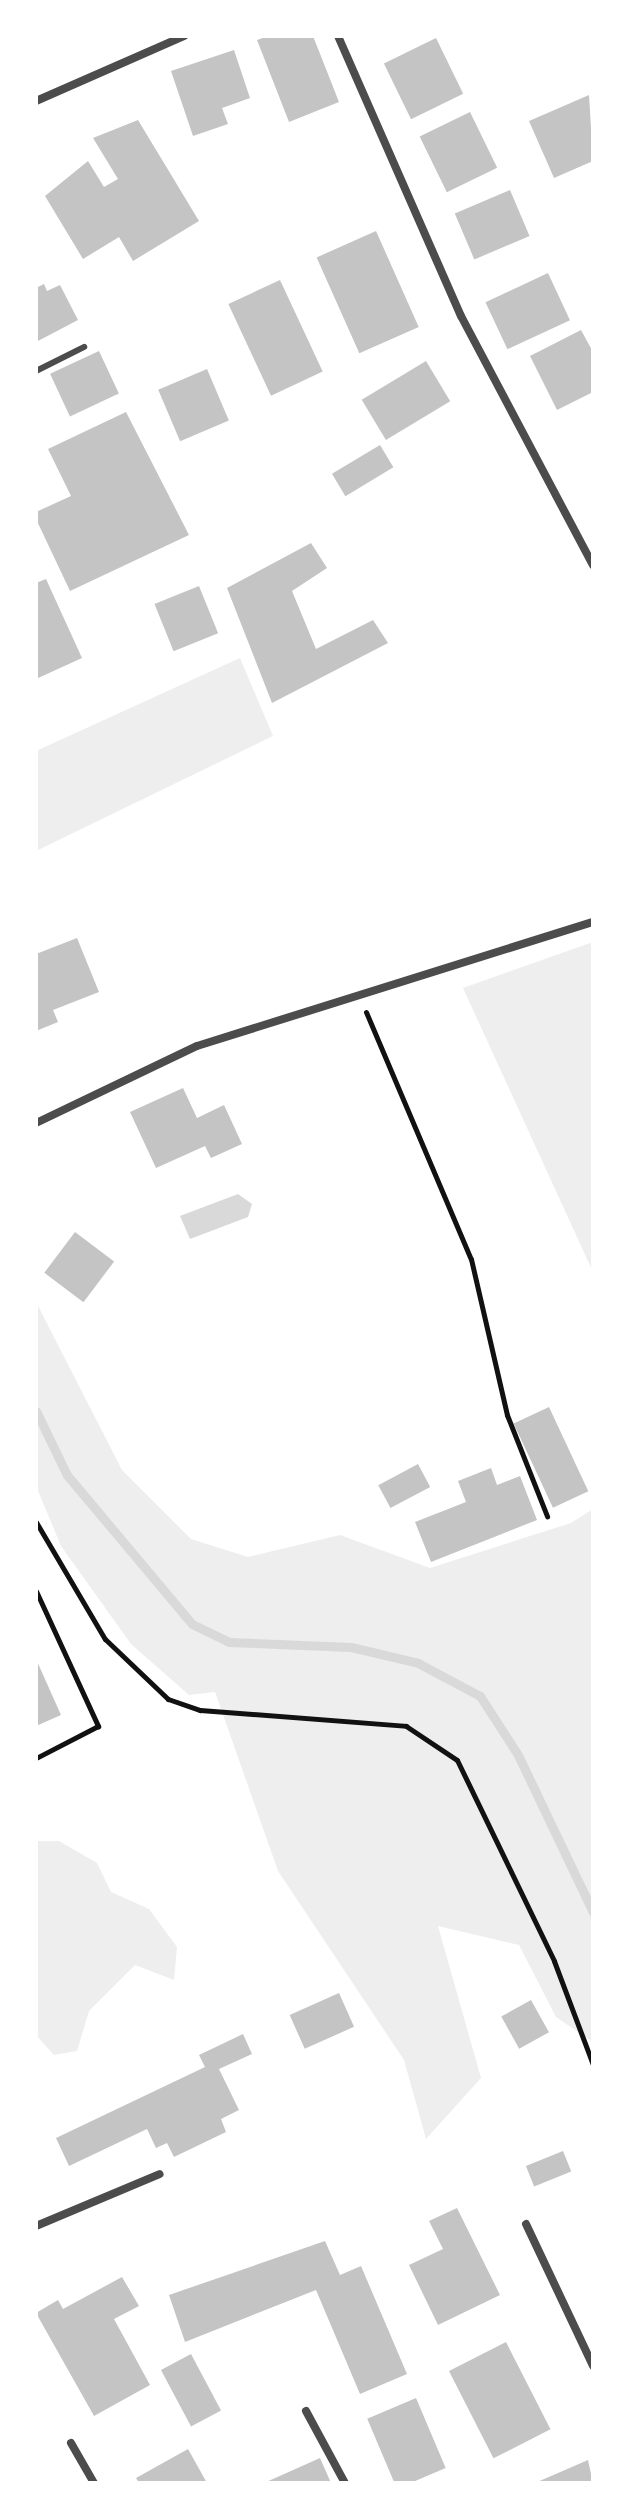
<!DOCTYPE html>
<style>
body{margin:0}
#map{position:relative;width:629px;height:2519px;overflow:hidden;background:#fff;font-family:Karla,sans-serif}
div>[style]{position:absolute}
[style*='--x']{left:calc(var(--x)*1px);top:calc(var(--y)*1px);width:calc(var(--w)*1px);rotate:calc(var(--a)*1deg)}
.green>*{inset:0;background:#eee}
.water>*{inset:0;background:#d9d9d9}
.stream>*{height:9px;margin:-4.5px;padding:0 4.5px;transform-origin:4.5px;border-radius:4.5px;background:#d9d9d9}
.building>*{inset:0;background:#c4c4c4;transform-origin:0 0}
.path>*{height:5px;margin:-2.5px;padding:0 2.5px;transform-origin:2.5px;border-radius:2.5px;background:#111}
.service>*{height:6px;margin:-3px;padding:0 3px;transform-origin:3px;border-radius:3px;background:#4c4c4c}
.minor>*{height:8px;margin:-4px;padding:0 4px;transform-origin:4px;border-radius:4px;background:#4c4c4c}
span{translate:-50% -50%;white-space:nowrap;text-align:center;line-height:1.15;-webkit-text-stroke:8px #fff;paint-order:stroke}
.frame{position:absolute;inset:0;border:38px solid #fff;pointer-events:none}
</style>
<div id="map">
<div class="green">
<div style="clip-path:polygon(240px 658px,273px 736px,36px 851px,36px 751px)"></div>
<div style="clip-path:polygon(593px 942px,593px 1272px,463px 988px)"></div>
<div style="clip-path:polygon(36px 1302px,122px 1470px,191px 1539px,248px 1557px,340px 1535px,430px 1568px,571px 1523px,593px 1509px,593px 2042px,556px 2017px,519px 1945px,438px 1926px,481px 2078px,426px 2139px,404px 2060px,278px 1871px,215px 1692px,189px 1695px,131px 1644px,61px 1546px,36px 1486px)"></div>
<div style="clip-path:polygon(36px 1841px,59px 1841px,97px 1863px,111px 1892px,149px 1909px,177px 1947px,174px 1980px,135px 1965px,89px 2011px,77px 2051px,54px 2055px,36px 2035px)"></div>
</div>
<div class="water">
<div style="clip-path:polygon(238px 1194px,252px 1204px,248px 1217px,190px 1239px,180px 1216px)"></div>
</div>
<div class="stream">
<div style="--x:36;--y:1411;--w:71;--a:64.2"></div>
<div style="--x:67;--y:1475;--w:194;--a:50"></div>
<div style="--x:192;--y:1624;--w:41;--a:25.9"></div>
<div style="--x:229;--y:1642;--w:122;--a:2.3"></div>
<div style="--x:351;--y:1647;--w:69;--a:13.4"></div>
<div style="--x:418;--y:1663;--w:70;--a:28"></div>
<div style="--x:480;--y:1696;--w:70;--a:57.2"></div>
<div style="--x:518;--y:1755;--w:174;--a:64.5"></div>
</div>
<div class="building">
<div style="clip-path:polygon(268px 36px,313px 36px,339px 102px,289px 122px,257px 40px)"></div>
<div style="left:436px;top:38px;width:62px;height:58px;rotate:64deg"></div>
<div style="clip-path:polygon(234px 50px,250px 98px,222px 108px,228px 124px,193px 136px,171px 71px)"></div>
<div style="clip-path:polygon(589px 95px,593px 161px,554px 178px,529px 121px)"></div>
<div style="left:470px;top:112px;width:62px;height:56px;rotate:64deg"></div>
<div style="clip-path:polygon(138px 120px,199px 221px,133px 261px,119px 237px,83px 259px,45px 196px,88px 161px,104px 187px,118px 179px,93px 138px)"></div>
<div style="left:510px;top:190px;width:50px;height:60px;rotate:67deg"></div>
<div style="left:376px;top:231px;width:105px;height:65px;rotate:66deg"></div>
<div style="left:548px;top:273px;width:52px;height:69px;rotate:65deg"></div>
<div style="left:280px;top:280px;width:101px;height:57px;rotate:65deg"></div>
<div style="clip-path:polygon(44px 284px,47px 291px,60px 285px,78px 320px,36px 342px,36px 288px)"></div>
<div style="clip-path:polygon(581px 330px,593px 352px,593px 392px,557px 410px,530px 356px)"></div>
<div style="left:99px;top:351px;width:47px;height:54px;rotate:65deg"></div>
<div style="left:426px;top:361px;width:47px;height:75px;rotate:59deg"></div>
<div style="left:207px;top:369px;width:56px;height:53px;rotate:67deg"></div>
<div style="clip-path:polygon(126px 412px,189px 535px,70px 591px,36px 519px,36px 512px,71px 496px,48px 449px)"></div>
<div style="left:380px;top:445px;width:26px;height:56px;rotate:59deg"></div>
<div style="clip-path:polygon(311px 543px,327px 568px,292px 591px,316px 649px,373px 620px,388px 643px,272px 703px,227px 588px)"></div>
<div style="clip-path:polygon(46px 579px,82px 658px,36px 679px,36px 583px)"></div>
<div style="left:199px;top:586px;width:51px;height:48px;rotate:68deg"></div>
<div style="clip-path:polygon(77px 938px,99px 992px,53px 1010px,58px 1022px,36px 1031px,36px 954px)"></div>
<div style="clip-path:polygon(183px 1088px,197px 1118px,224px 1105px,242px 1144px,211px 1158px,205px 1146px,156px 1168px,130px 1112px)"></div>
<div style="left:75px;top:1232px;width:49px;height:51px;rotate:37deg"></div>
<div style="left:549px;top:1407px;width:93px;height:39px;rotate:65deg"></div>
<div style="left:418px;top:1464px;width:26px;height:45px;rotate:62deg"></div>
<div style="clip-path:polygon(491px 1468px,497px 1485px,520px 1476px,537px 1520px,431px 1562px,415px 1522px,466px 1502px,458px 1481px)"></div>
<div style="clip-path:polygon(36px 1659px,61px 1715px,36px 1726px)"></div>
<div style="left:339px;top:1993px;width:37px;height:54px;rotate:66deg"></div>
<div style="left:531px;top:2000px;width:37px;height:34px;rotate:61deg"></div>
<div style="clip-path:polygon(243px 2034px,252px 2054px,219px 2069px,239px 2110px,221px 2119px,226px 2132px,174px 2157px,167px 2143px,156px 2148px,147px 2129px,69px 2166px,56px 2138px,205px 2067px,199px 2055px)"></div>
<div style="left:563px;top:2151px;width:22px;height:40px;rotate:68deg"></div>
<div style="clip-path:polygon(457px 2208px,500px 2295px,438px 2325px,409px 2265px,443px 2249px,429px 2221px)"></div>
<div style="clip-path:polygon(325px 2241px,340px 2275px,361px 2266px,407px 2374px,360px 2394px,316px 2290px,185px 2342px,169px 2295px)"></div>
<div style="clip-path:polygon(122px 2277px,139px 2306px,114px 2319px,150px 2385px,94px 2416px,36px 2313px,58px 2300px,63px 2309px)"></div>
<div style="left:506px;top:2342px;width:98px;height:64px;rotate:63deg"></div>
<div style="left:191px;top:2354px;width:64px;height:34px;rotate:62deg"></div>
<div style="left:416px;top:2398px;width:76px;height:53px;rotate:67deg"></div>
<div style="clip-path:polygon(188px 2449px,207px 2483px,139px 2483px,136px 2478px)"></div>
<div style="clip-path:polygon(320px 2458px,331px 2483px,264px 2483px)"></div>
<div style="clip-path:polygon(588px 2460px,593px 2483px,535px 2483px)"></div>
</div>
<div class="path">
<div style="--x:366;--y:1012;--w:268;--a:67"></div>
<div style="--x:471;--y:1259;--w:160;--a:77"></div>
<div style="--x:507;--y:1415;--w:109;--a:68.4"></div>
<div style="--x:36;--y:1522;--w:136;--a:59.5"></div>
<div style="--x:105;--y:1639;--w:87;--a:43.6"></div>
<div style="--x:168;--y:1699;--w:34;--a:19"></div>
<div style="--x:200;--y:1710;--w:207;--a:4.4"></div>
<div style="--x:406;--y:1726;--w:61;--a:33.7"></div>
<div style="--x:457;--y:1760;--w:223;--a:64.2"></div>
<div style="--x:554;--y:1961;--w:111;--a:69.4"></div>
<div style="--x:36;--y:1591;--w:149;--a:65.3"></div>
<div style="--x:98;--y:1726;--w:70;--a:152.7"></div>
</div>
<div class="service">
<div style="--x:36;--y:371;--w:54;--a:-26.6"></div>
</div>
<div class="minor">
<div style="--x:338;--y:36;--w:306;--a:66.3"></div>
<div style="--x:461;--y:316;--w:282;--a:62.1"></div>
<div style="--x:36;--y:101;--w:162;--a:-23.7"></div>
<div style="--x:36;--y:1123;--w:178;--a:-25.6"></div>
<div style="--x:197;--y:1046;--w:415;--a:-17.4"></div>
<div style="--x:526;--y:2224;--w:157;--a:64.7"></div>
<div style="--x:36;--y:2226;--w:134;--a:-22.8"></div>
<div style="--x:306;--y:2411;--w:82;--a:61.6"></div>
<div style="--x:71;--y:2443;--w:46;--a:60.1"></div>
</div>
<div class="frame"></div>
</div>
